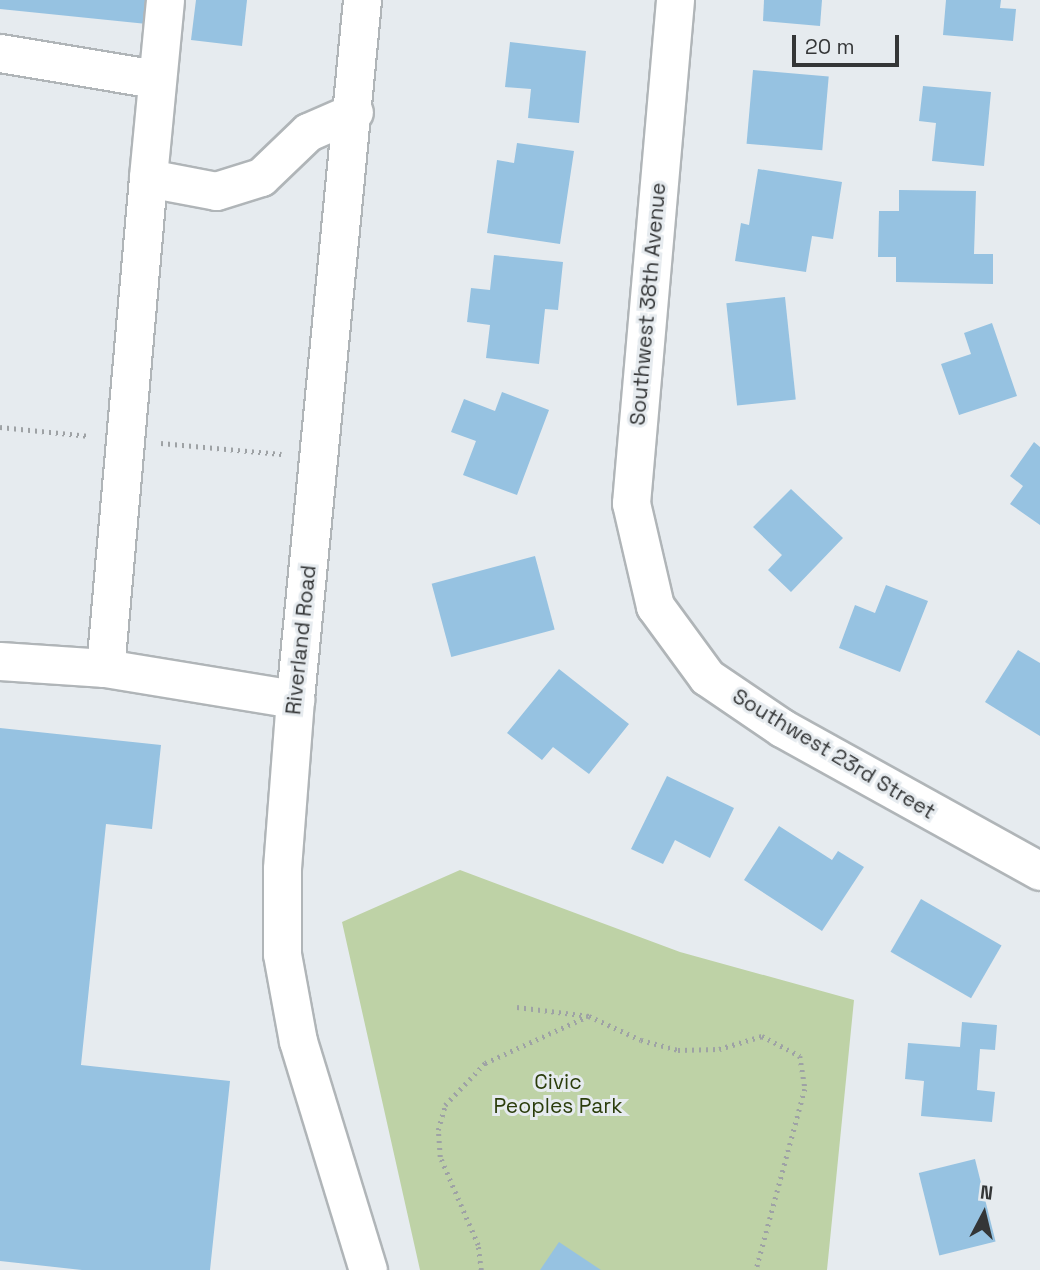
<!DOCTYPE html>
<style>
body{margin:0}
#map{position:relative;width:1040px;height:1270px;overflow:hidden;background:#e6ebef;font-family:"Space Grotesk",sans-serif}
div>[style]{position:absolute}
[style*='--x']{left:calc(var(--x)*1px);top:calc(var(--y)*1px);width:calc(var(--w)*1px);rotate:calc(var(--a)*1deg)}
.green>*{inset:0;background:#bed2a6}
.building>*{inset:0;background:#96c2e1;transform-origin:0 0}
.path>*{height:4.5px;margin-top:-2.25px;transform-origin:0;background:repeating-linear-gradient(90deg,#9ea2a5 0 2px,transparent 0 7px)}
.roads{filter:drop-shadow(2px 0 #b0b5b8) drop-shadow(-2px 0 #b0b5b8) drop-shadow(0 2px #b0b5b8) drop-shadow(0 -2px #b0b5b8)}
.minor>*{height:37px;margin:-18.5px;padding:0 18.5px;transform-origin:18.5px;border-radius:18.5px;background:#fff}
span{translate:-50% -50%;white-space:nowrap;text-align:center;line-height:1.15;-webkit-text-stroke:6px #e6ebef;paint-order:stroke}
.street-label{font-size:21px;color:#343637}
.park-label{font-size:21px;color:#2b3d0c}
.north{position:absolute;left:949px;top:1179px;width:70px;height:70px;-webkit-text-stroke:5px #e6ebef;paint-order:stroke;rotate:7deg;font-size:19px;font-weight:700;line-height:28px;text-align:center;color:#343637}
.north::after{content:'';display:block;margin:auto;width:24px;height:32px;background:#343637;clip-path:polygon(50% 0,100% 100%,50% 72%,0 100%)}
.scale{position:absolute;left:792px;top:35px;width:107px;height:32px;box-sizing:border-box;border:4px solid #343637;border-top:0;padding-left:9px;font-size:21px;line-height:24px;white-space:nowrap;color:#343637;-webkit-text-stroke:5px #e6ebef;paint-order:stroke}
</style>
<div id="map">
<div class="green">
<div style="clip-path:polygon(460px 870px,680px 952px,854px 1000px,827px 1270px,420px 1270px,342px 922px)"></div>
</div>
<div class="building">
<div style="clip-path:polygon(0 0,149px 0,147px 24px,0 9px)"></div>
<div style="clip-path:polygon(196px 0,247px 0,242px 46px,191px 40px)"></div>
<div style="clip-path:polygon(764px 0,822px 0,820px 26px,763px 21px)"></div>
<div style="clip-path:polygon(946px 0,1001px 0,1000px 8px,1016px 9px,1013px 41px,943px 35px)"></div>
<div style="clip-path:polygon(510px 42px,586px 51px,579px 123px,528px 118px,531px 89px,505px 87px)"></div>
<div style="left:753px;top:70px;width:76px;height:74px;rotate:5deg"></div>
<div style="clip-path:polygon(923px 86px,991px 92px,984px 166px,932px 161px,936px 123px,919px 121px)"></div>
<div style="clip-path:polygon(517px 143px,574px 151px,560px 244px,487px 233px,497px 160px,514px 163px)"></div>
<div style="clip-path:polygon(758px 169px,842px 182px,833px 239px,812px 236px,806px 272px,735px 261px,741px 223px,749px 225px)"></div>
<div style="clip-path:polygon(899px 190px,976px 191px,974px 254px,993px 254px,993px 284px,896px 282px,896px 257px,878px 257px,879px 211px,899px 211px)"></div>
<div style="clip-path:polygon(494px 255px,563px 262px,558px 310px,545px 309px,539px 364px,486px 358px,490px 325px,467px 322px,471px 288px,490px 290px)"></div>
<div style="left:785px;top:297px;width:103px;height:59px;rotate:84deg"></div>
<div style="clip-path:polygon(992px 323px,1017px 396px,959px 415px,941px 364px,971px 354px,964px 333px)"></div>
<div style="clip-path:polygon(502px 392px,549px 410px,517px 495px,463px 475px,476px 441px,451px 432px,464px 399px,495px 411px)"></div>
<div style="clip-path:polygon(1034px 442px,1040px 447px,1040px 525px,1010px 504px,1023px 486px,1010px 476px)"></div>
<div style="clip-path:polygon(791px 489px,843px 538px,791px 592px,768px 570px,782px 555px,753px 527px)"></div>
<div style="left:535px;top:556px;width:76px;height:107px;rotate:75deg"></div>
<div style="clip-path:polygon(886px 585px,928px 601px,900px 672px,839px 648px,855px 605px,875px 613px)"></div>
<div style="clip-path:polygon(1018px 650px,1040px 663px,1040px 736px,985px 702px)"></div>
<div style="clip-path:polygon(559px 669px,629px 724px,589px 774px,553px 747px,542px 760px,507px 733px)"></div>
<div style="clip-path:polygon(0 728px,161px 745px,152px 829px,106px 824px,81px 1065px,230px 1081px,210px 1270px,82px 1270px,0 1261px)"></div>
<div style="clip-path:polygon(667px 776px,734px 808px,710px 858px,675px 840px,663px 864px,631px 849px)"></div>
<div style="clip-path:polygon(779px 826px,832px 860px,838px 851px,864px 867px,822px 931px,744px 880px)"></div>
<div style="left:921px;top:899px;width:93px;height:61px;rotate:30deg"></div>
<div style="clip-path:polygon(962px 1022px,997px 1025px,995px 1050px,980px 1049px,977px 1090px,995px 1092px,992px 1122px,921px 1116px,924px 1081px,905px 1079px,908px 1043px,960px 1047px)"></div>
<div style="left:975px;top:1159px;width:85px;height:58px;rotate:76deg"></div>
<div style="clip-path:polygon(559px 1242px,601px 1270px,540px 1270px)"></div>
</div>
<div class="path">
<div style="--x:0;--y:427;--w:90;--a:5.7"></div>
<div style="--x:161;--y:443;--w:121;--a:5.2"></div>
<div style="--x:517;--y:1007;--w:73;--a:7.1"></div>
<div style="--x:589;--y:1016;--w:57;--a:24.8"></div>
<div style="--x:641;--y:1040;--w:38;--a:15"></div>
<div style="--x:678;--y:1050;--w:41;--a:-1.4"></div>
<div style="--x:719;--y:1049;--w:45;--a:-16.8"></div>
<div style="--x:762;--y:1036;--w:43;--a:27.8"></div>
<div style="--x:800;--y:1056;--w:33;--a:81"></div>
<div style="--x:805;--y:1089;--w:188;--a:105.1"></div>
<div style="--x:481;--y:1270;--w:25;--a:-97"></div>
<div style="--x:478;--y:1245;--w:96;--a:-113.4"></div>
<div style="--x:440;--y:1157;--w:27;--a:-94"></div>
<div style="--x:438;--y:1130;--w:26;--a:-74"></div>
<div style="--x:445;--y:1105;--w:58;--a:-46.4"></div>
<div style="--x:485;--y:1063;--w:113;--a:-24.5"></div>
</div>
<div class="roads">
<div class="minor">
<div style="--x:165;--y:0;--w:179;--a:95.5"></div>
<div style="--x:148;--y:178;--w:69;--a:10.8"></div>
<div style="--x:216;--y:191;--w:47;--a:-17.3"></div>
<div style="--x:261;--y:177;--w:65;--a:-43.8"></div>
<div style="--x:308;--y:132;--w:50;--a:-23.5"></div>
<div style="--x:362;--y:0;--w:702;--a:95.48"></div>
<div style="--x:295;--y:699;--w:170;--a:94.4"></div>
<div style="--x:282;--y:869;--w:85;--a:90"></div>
<div style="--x:282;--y:954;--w:88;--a:79.6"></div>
<div style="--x:298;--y:1041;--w:239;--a:73"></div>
<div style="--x:675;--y:0;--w:505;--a:95"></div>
<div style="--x:631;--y:503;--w:106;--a:76.9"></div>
<div style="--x:655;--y:606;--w:88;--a:53.8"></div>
<div style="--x:707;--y:677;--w:91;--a:34.2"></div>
<div style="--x:782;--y:728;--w:295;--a:29"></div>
<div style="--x:0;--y:53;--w:158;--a:9.5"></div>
<div style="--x:148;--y:178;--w:492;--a:95"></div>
<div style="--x:105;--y:668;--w:193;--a:9.3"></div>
<div style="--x:0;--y:661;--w:105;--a:3.8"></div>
</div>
</div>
<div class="street-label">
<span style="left:648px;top:304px;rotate:-85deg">Southwest 38th Avenue</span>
<span style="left:301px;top:640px;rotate:-84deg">Riverland Road</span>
<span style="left:834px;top:754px;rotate:31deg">Southwest 23rd Street</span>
</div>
<div class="park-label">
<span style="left:558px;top:1094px">Civic<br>Peoples Park</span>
</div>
<div class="north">N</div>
<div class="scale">20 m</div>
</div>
